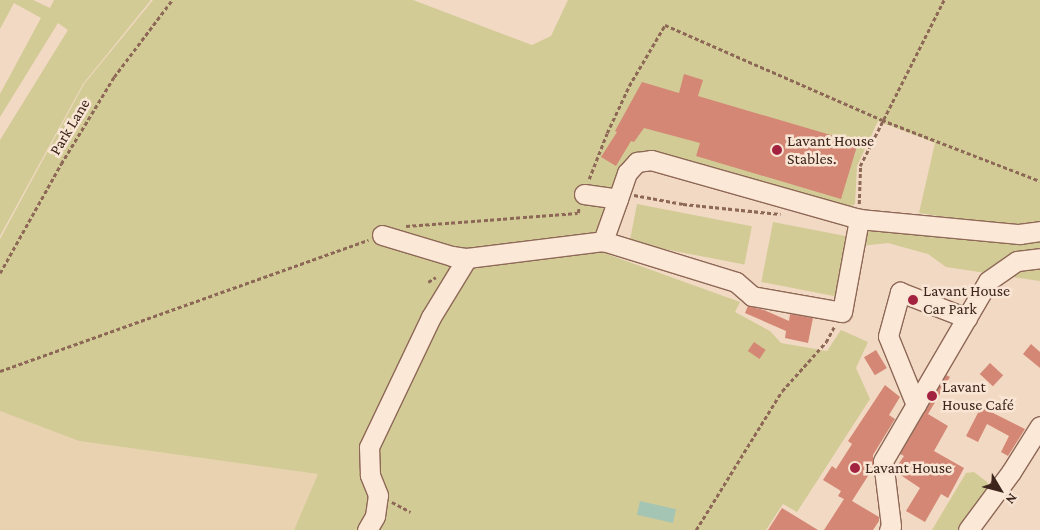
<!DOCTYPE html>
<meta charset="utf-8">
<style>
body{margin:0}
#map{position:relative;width:1040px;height:530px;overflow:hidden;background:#f2d9c3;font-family:"Crimson Pro",serif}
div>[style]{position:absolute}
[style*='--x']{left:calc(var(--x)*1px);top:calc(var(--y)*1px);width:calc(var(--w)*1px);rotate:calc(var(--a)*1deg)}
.farmland>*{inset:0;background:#e9d2af}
.green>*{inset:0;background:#d2cb95;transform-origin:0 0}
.water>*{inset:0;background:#a5c5b4;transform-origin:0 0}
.building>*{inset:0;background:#d48775;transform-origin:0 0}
.path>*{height:2.5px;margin-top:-1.25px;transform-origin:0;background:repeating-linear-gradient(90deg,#8e6857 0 4px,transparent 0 6.5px)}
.roads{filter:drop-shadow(1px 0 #8e6857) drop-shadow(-1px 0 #8e6857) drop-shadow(0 1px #8e6857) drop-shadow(0 -1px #8e6857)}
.minor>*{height:19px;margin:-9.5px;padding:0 9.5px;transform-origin:9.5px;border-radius:9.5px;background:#fce8d7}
.dots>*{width:14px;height:14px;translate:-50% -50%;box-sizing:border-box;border:2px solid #f9e5d3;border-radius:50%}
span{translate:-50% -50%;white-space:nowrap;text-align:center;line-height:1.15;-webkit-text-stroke:5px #f9e5d3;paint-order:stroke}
.street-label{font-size:16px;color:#3d251d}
.poi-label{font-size:16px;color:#3d251d}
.left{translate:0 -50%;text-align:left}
.north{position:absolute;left:975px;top:465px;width:50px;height:50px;-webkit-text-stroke:4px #f9e5d3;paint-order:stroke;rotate:127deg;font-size:14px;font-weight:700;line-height:20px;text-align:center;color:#3d251d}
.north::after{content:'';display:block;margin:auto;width:18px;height:22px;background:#3d251d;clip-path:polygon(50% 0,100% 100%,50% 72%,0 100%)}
</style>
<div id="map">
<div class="farmland">
<div style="clip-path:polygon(0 411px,79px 441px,318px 474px,294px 530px,0 530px)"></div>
</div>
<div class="green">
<div style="clip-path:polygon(0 0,33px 0,50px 8px,54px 0,151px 0,83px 84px,0 236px,0 140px,68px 30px,58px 23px,0 117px,0 94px,41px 18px,14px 3px,0 29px)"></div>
<div style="clip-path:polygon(153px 0,413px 0,532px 45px,551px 36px,568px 0,1040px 0,1040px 232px,919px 213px,935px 143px,878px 121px,857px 166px,855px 204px,844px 210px,644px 153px,607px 254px,740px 302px,735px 312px,770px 331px,781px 343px,827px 351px,841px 330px,868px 342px,856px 368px,870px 399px,797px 512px,783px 504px,766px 530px,294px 530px,318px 474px,79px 441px,0 411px,0 239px,84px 84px)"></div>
<div style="left:637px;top:204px;width:117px;height:39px;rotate:11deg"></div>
<div style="left:773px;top:222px;width:79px;height:61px;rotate:11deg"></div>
<div style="clip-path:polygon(864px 224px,1040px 239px,1040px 281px,946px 267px,928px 254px,888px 243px,859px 246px)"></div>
<div style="clip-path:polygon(974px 472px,987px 482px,992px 491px,963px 530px,932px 530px,966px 473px)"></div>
</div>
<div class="water">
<div style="left:640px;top:501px;width:37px;height:14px;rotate:13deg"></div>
</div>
<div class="building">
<div style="clip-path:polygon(684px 74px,703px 80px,698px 96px,858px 143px,841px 199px,696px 156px,700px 143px,644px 128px,634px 142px,631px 141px,616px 166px,601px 157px,617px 132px,615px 131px,642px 82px,679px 93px)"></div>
<div style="clip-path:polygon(748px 306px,764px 310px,789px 321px,790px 314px,813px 318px,808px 343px,785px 338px,786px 331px,745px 313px)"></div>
<div style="left:754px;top:342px;width:14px;height:11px;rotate:34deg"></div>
<div style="clip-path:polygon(1031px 344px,1040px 352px,1040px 368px,1023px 354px)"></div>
<div style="left:876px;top:350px;width:21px;height:14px;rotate:59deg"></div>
<div style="left:990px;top:363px;width:18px;height:15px;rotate:43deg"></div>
<div style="clip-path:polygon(946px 375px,950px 377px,928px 414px,948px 426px,934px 451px,964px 468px,948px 498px,941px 494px,925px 522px,906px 511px,920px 488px,896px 472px,895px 469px,904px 456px,900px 454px)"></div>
<div style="clip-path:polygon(885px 385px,900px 397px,889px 415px,895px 419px,873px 455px,873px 468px,852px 501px,879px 517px,879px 521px,873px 530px,824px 530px,844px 499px,838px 496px,841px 491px,823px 480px,832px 466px,836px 469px,852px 444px,848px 441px)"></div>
<div style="clip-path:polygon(981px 407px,1025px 429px,1008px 456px,1001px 452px,1009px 436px,987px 424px,978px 442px,966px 436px)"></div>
<div style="clip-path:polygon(782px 508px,818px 530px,768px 530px)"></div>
</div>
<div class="path">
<div style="--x:589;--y:179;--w:49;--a:-68.6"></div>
<div style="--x:607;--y:133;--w:52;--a:-64.9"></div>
<div style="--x:629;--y:86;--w:71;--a:-59.5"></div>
<div style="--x:665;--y:25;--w:237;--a:23.6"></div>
<div style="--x:882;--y:120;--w:169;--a:21.1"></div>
<div style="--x:634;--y:195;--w:50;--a:10.4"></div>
<div style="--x:683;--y:204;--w:98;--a:5.9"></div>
<div style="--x:859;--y:204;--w:38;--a:-88"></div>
<div style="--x:860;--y:166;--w:186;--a:-63.2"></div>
<div style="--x:406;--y:226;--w:172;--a:-4.3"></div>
<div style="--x:578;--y:213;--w:5;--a:-79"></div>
<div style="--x:0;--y:273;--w:125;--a:-60.8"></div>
<div style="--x:61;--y:164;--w:102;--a:-58.7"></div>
<div style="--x:114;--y:77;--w:96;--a:-53"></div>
<div style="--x:428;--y:282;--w:9;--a:-32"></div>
<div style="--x:0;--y:371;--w:391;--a:-19.6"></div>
<div style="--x:392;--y:502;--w:21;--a:28"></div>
<div style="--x:696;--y:530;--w:163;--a:-58.3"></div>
<div style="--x:782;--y:391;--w:66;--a:-48.1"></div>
<div style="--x:826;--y:342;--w:17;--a:-62"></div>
</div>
<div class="roads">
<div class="minor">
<div style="--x:584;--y:194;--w:34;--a:8"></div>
<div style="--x:618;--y:199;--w:28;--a:-71"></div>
<div style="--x:627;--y:173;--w:15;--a:-48"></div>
<div style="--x:637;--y:162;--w:14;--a:-8"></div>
<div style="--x:651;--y:160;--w:216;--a:15.8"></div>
<div style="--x:859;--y:219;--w:161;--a:5.4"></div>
<div style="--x:1019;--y:234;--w:21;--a:-8"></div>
<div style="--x:618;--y:199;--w:45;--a:109.7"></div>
<div style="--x:603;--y:241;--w:139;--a:17.1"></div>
<div style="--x:736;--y:282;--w:21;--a:41"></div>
<div style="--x:752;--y:296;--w:91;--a:10.1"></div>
<div style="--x:842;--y:312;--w:95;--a:-79.6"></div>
<div style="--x:382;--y:235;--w:73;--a:16.7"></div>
<div style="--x:452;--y:256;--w:15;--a:8"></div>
<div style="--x:467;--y:258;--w:137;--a:-7.1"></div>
<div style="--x:916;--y:405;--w:74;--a:-112.1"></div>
<div style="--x:888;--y:336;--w:46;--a:-74.7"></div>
<div style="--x:900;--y:292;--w:72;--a:21.2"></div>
<div style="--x:367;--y:530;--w:16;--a:-60"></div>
<div style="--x:375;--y:516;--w:21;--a:-82"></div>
<div style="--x:378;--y:495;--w:22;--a:-112"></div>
<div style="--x:370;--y:475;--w:28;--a:-92"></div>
<div style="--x:369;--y:447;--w:144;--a:-64.5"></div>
<div style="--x:431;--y:317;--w:69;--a:-58.6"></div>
<div style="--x:889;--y:530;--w:4;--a:-63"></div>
<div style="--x:891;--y:526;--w:65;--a:-97"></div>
<div style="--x:883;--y:461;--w:208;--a:-59.7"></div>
<div style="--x:988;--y:281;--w:35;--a:-35"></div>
<div style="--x:1017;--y:261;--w:23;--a:-7"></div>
<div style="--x:968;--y:530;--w:72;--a:-53.4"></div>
<div style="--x:1011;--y:472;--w:54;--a:-57.8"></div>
</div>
</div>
<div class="dots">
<div style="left:777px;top:150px;background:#a32240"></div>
<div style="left:913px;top:300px;background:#a32240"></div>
<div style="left:932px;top:396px;background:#a32240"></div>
<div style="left:855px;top:468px;background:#a32240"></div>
</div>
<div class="street-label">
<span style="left:70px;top:127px;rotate:-59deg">Park Lane</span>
</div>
<div class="poi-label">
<span class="left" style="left:787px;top:150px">Lavant House<br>Stables.</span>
<span class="left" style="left:923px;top:300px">Lavant House<br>Car Park</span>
<span class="left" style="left:942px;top:396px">Lavant<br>House Café</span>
<span class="left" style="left:865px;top:468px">Lavant House</span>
</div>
<div class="north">N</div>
</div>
